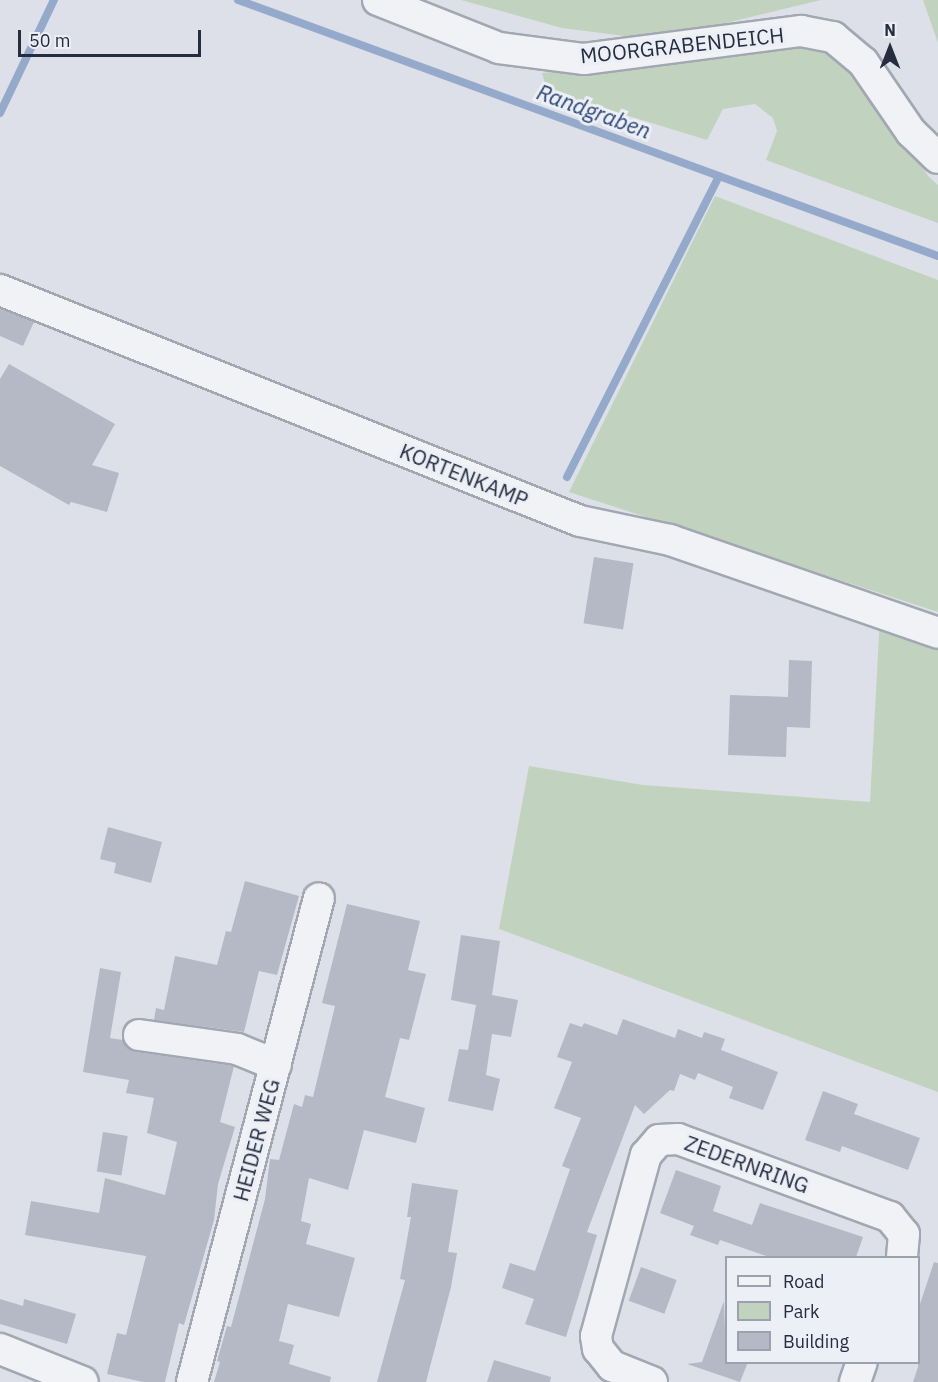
<!DOCTYPE html>
<style>
body{margin:0}
#map{position:relative;width:938px;height:1382px;overflow:hidden;background:#dde0e8;font-family:"IBM Plex Sans",sans-serif}
div>[style]{position:absolute}
[style*='--x']{left:calc(var(--x)*1px);top:calc(var(--y)*1px);width:calc(var(--w)*1px);rotate:calc(var(--a)*1deg)}
.green>*{inset:0;background:#c1d3be}
.stream>*{height:8px;margin:-4px;padding:0 4px;transform-origin:4px;border-radius:4px;background:#95aacb}
.building>*{inset:0;background:#b4b9c5;transform-origin:0 0}
.roads{filter:drop-shadow(2px 0 #a2a7b2) drop-shadow(-2px 0 #a2a7b2) drop-shadow(0 2px #a2a7b2) drop-shadow(0 -2px #a2a7b2)}
.minor>*{height:30px;margin:-15px;padding:0 15px;transform-origin:15px;border-radius:15px;background:#f0f2f6}
span{translate:-50% -50%;white-space:nowrap;text-align:center;line-height:1.15;-webkit-text-stroke:6px #edeff6;paint-order:stroke}
.street-label{font-size:21px;color:#262d40}
.water-label{font-size:22px;color:#2d4776;font-style:italic}
.legend{position:absolute;left:725px;top:1256px;width:195px;height:108px;box-sizing:border-box;background:#edeff6;border:2px solid #9da1ad;margin:0;padding:8px 10px;list-style:none;font-size:18px;color:#262d40}
.legend li{display:flex;align-items:center;gap:12px;height:30px}
.legend b{width:30px;border:2px solid #9da1ad}
.north{position:absolute;left:860px;top:18px;width:60px;height:60px;-webkit-text-stroke:4px #edeff6;paint-order:stroke;rotate:0deg;font-size:16px;font-weight:700;line-height:24px;text-align:center;color:#262d40}
.north::after{content:'';display:block;margin:auto;width:21px;height:27px;background:#262d40;clip-path:polygon(50% 0,100% 100%,50% 72%,0 100%)}
.scale{position:absolute;left:18px;top:30px;width:183px;height:27px;box-sizing:border-box;border:3px solid #262d40;border-top:0;padding-left:8px;font-size:18px;line-height:21px;white-space:nowrap;color:#262d40;-webkit-text-stroke:4px #edeff6;paint-order:stroke}
</style>
<div id="map">
<div class="green">
<div style="clip-path:polygon(461px 0,821px 0,656px 40px,562px 28px)"></div>
<div style="clip-path:polygon(923px 0,938px 0,938px 43px)"></div>
<div style="clip-path:polygon(804px 45px,826px 47px,848px 65px,929px 177px,938px 185px,938px 223px,766px 160px,777px 131px,773px 118px,755px 104px,723px 109px,707px 140px,547px 91px,542px 73px)"></div>
<div style="clip-path:polygon(715px 196px,938px 280px,938px 612px,569px 492px)"></div>
<div style="clip-path:polygon(880px 617px,938px 644px,938px 1092px,499px 929px,529px 766px,643px 785px,870px 802px)"></div>
</div>
<div class="stream">
<div style="--x:238;--y:0;--w:745;--a:20.09"></div>
<div style="--x:0;--y:113;--w:125;--a:-64.5"></div>
<div style="--x:567;--y:477;--w:337;--a:-63.2"></div>
</div>
<div class="building">
<div style="clip-path:polygon(0 309px,34px 322px,23px 346px,0 336px)"></div>
<div style="clip-path:polygon(9px 364px,115px 424px,92px 465px,119px 473px,107px 512px,71px 502px,69px 505px,0 466px,0 379px)"></div>
<div style="left:594px;top:557px;width:40px;height:67px;rotate:9deg"></div>
<div style="clip-path:polygon(789px 660px,812px 661px,810px 728px,787px 727px,786px 757px,728px 755px,730px 695px,788px 697px)"></div>
<div style="clip-path:polygon(108px 827px,162px 842px,151px 883px,114px 873px,116px 863px,100px 859px)"></div>
<div style="clip-path:polygon(245px 881px,299px 896px,277px 975px,259px 971px,244px 1032px,154px 1020px,156px 1008px,164px 1010px,175px 956px,217px 965px,226px 931px,231px 932px)"></div>
<div style="clip-path:polygon(347px 904px,420px 921px,408px 970px,426px 974px,409px 1040px,400px 1038px,385px 1097px,425px 1108px,416px 1143px,364px 1130px,348px 1190px,309px 1178px,301px 1221px,311px 1224px,306px 1244px,355px 1258px,339px 1317px,288px 1304px,279px 1341px,294px 1345px,289px 1364px,331px 1377px,330px 1382px,214px 1382px,220px 1362px,217px 1361px,227px 1326px,231px 1327px,265px 1199px,270px 1159px,279px 1160px,294px 1104px,302px 1107px,305px 1095px,313px 1097px,335px 1006px,322px 1003px)"></div>
<div style="clip-path:polygon(461px 935px,500px 941px,492px 995px,518px 1000px,511px 1037px,492px 1034px,486px 1075px,500px 1079px,493px 1111px,448px 1101px,459px 1049px,468px 1050px,476px 1005px,451px 1000px)"></div>
<div style="clip-path:polygon(100px 968px,121px 972px,110px 1038px,123px 1040px,137px 1052px,234px 1066px,220px 1122px,235px 1127px,218px 1184px,214px 1220px,184px 1325px,179px 1323px,165px 1382px,143px 1382px,107px 1374px,117px 1333px,126px 1335px,146px 1256px,25px 1235px,31px 1201px,99px 1213px,105px 1178px,165px 1195px,177px 1142px,147px 1133px,154px 1098px,126px 1093px,129px 1080px,83px 1072px)"></div>
<div style="clip-path:polygon(623px 1019px,675px 1038px,678px 1029px,702px 1038px,704px 1032px,725px 1039px,721px 1050px,778px 1072px,763px 1110px,729px 1098px,733px 1087px,698px 1073px,695px 1080px,680px 1074px,674px 1091px,670px 1090px,644px 1114px,635px 1105px,587px 1232px,597px 1235px,566px 1337px,525px 1324px,534px 1299px,502px 1288px,510px 1263px,535px 1271px,570px 1169px,562px 1166px,581px 1118px,554px 1108px,572px 1062px,557px 1057px,570px 1023px,582px 1027px,584px 1023px,617px 1035px)"></div>
<div style="clip-path:polygon(823px 1091px,858px 1104px,854px 1114px,920px 1138px,908px 1170px,842px 1146px,840px 1152px,805px 1140px)"></div>
<div style="left:103px;top:1132px;width:25px;height:40px;rotate:9deg"></div>
<div style="clip-path:polygon(676px 1170px,721px 1186px,713px 1211px,752px 1225px,760px 1203px,863px 1237px,856px 1257px,769px 1257px,720px 1240px,718px 1245px,690px 1235px,694px 1226px,660px 1213px)"></div>
<div style="clip-path:polygon(412px 1183px,458px 1190px,448px 1252px,457px 1253px,451px 1287px,426px 1382px,377px 1382px,405px 1280px,400px 1279px,411px 1217px,407px 1217px)"></div>
<div style="clip-path:polygon(934px 1262px,938px 1263px,938px 1382px,913px 1382px,918px 1367px,918px 1310px)"></div>
<div style="left:641px;top:1267px;width:38px;height:36px;rotate:20deg"></div>
<div style="clip-path:polygon(0 1299px,23px 1306px,24px 1299px,76px 1314px,67px 1344px,0 1324px)"></div>
<div style="clip-path:polygon(724px 1301px,726px 1362px,748px 1362px,740px 1382px,687px 1364px,702px 1362px)"></div>
<div style="clip-path:polygon(494px 1360px,551px 1377px,550px 1382px,487px 1382px)"></div>
</div>
<div class="roads">
<div class="minor">
<div style="--x:378;--y:0;--w:130;--a:21.6"></div>
<div style="--x:499;--y:48;--w:86;--a:7.4"></div>
<div style="--x:584;--y:59;--w:219;--a:-7.4"></div>
<div style="--x:801;--y:31;--w:33;--a:11"></div>
<div style="--x:833;--y:37;--w:39;--a:40"></div>
<div style="--x:863;--y:62;--w:85;--a:55.6"></div>
<div style="--x:911;--y:132;--w:37;--a:44"></div>
<div style="--x:0;--y:290;--w:624;--a:21.72"></div>
<div style="--x:580;--y:521;--w:92;--a:11.9"></div>
<div style="--x:670;--y:540;--w:284;--a:19.1"></div>
<div style="--x:139;--y:1035;--w:99;--a:8.1"></div>
<div style="--x:237;--y:1049;--w:42;--a:22.3"></div>
<div style="--x:0;--y:1349;--w:89;--a:21.7"></div>
<div style="--x:192;--y:1382;--w:500;--a:-75.3"></div>
<div style="--x:652;--y:1382;--w:43;--a:-158.2"></div>
<div style="--x:612;--y:1366;--w:22;--a:-129"></div>
<div style="--x:598;--y:1349;--w:13;--a:-99"></div>
<div style="--x:596;--y:1336;--w:188;--a:-74.6"></div>
<div style="--x:646;--y:1155;--w:20;--a:-49"></div>
<div style="--x:659;--y:1140;--w:19;--a:-3"></div>
<div style="--x:678;--y:1139;--w:226;--a:20.2"></div>
<div style="--x:890;--y:1217;--w:22;--a:51"></div>
<div style="--x:904;--y:1234;--w:24;--a:95"></div>
<div style="--x:855;--y:1382;--w:21;--a:-71"></div>
</div>
</div>
<div class="street-label">
<span style="left:682px;top:45px;rotate:-6deg">MOORGRABENDEICH</span>
<span style="left:464px;top:475px;rotate:22deg">KORTENKAMP</span>
<span style="left:256px;top:1140px;rotate:-75deg">HEIDER WEG</span>
<span style="left:747px;top:1164px;rotate:20deg">ZEDERNRING</span>
</div>
<div class="water-label">
<span style="left:594px;top:111px;rotate:20deg">Randgraben</span>
</div>
<ul class="legend">
<li><b style="height:8px;background:#f0f2f6"></b>Road</li>
<li><b style="height:16px;background:#c1d3be"></b>Park</li>
<li><b style="height:16px;background:#b4b9c5"></b>Building</li>
</ul>
<div class="north">N</div>
<div class="scale">50 m</div>
</div>
